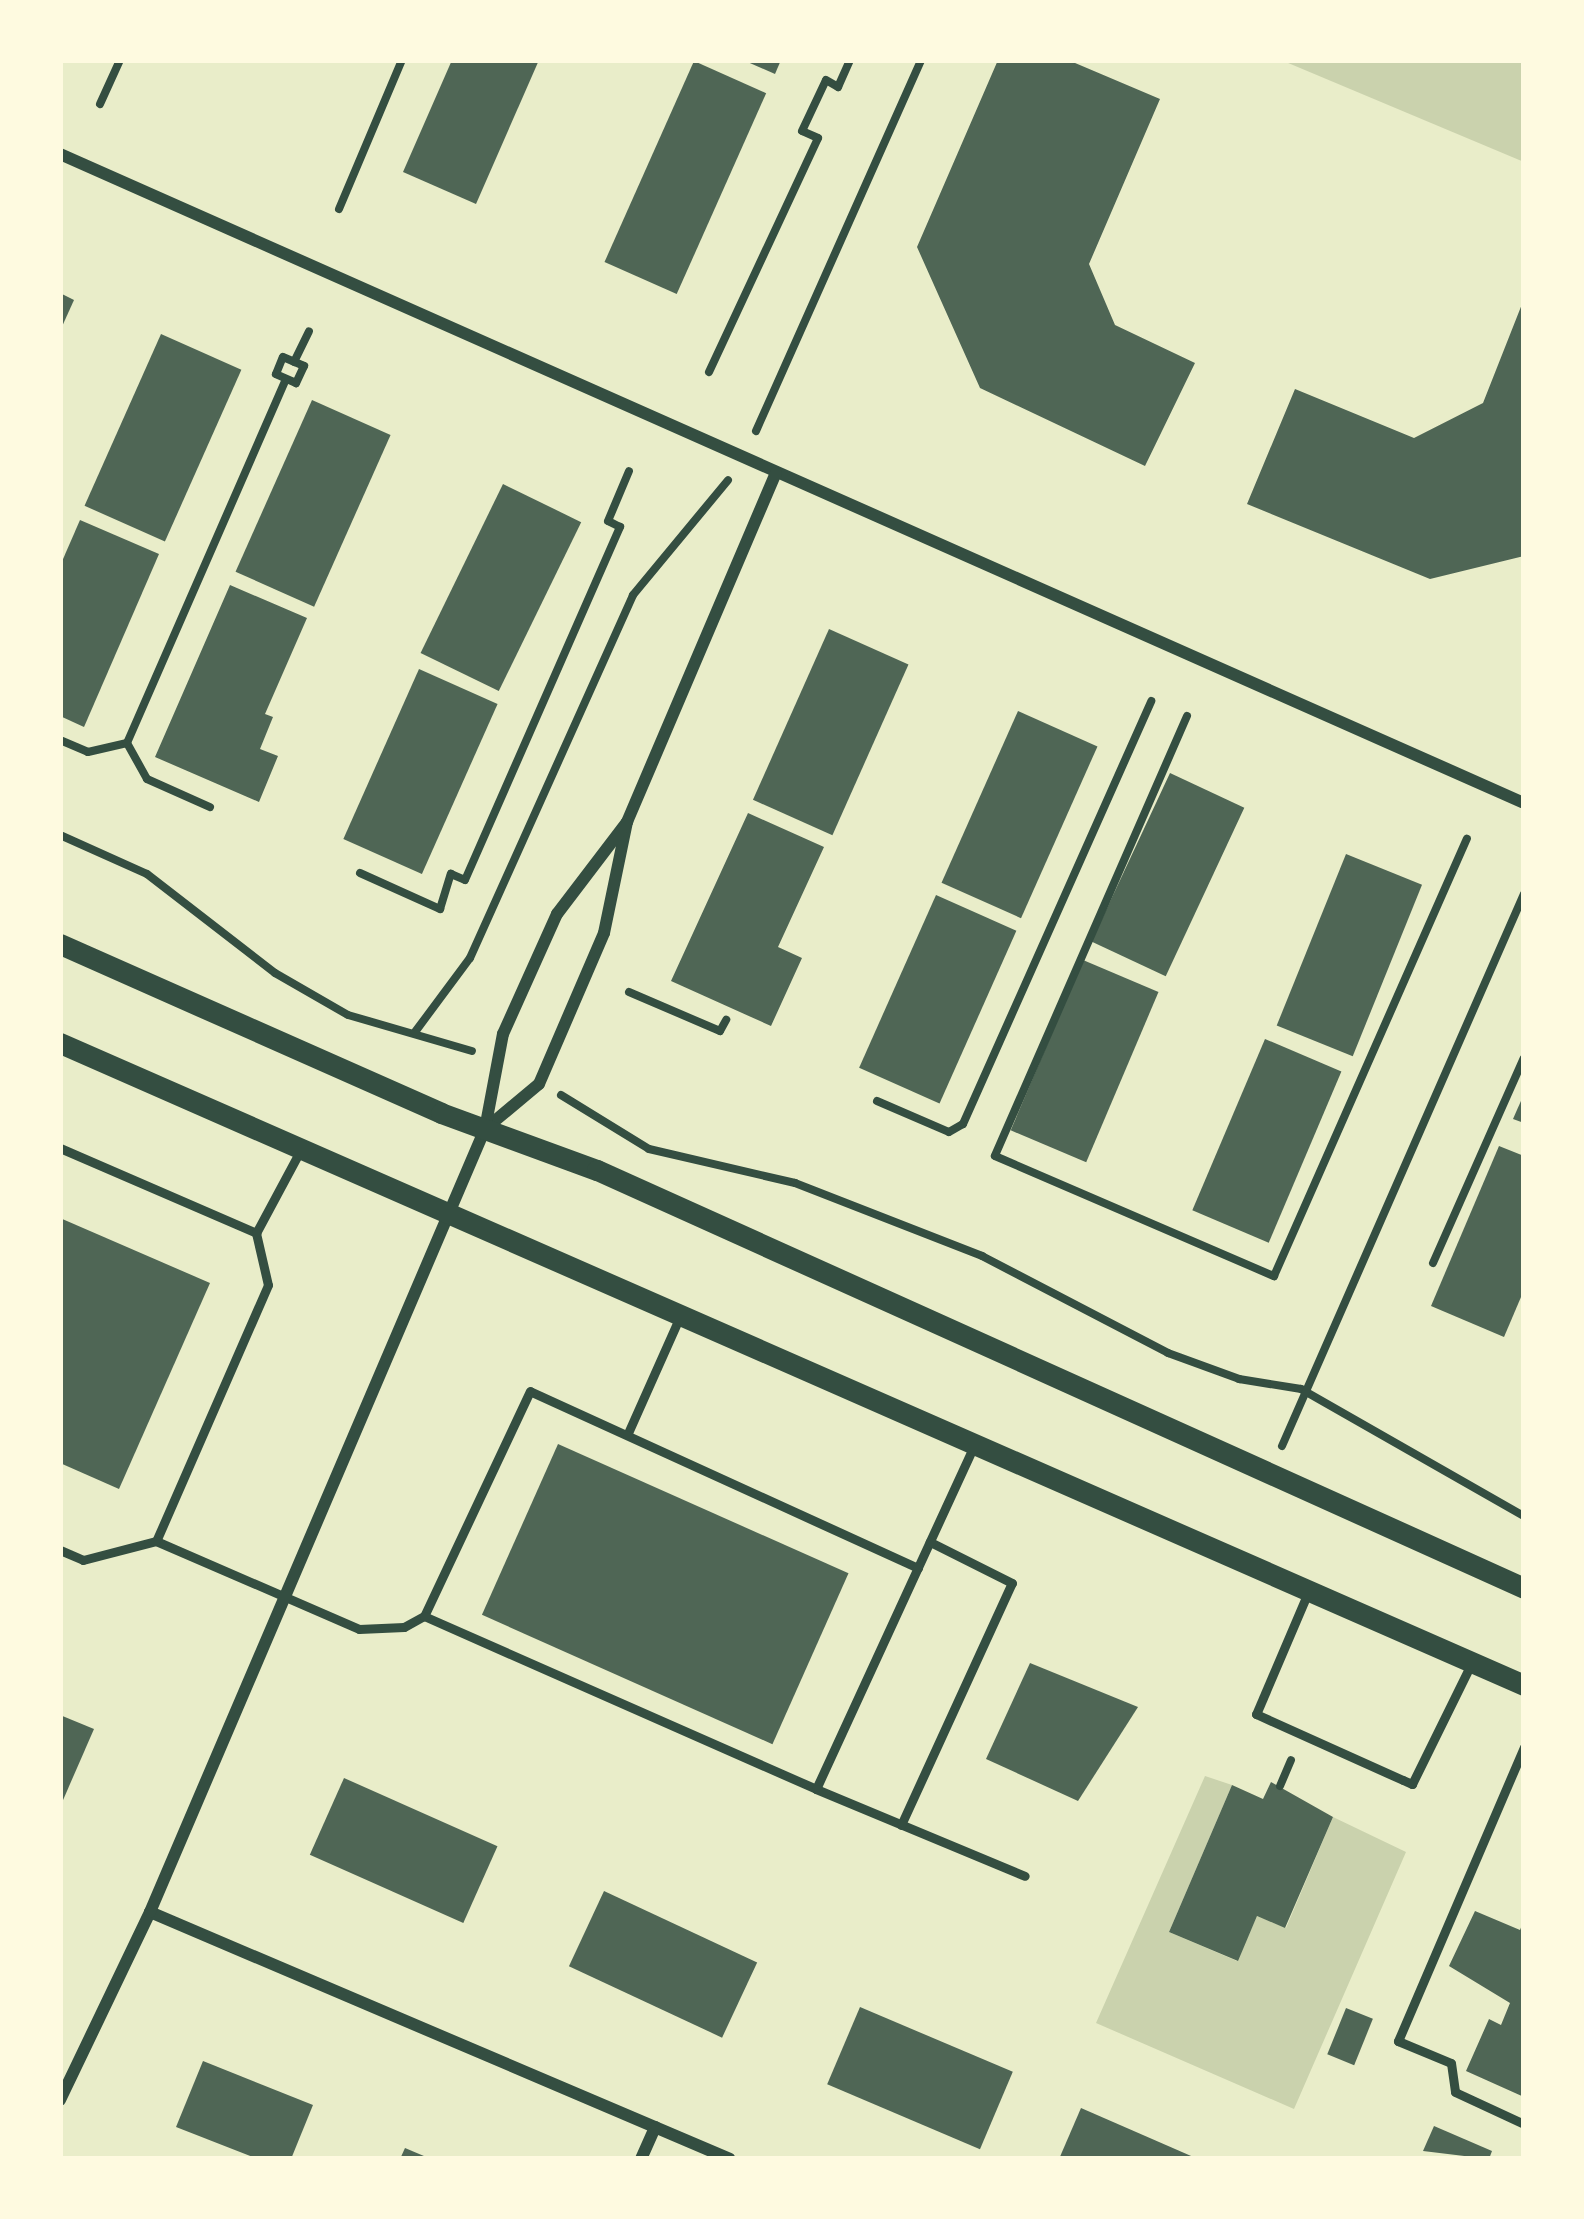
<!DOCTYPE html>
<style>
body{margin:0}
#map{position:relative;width:1584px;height:2219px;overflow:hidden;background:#e9edc9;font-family:"Noto Sans",sans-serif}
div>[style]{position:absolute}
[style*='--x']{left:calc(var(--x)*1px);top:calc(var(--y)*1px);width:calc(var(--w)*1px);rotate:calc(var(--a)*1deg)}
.green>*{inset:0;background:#cad2ad}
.building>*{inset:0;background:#4f6655;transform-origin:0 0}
.path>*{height:8px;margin:-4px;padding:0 4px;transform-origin:4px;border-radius:4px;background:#344e41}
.service>*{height:9px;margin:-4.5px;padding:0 4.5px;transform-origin:4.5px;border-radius:4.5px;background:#344e41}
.minor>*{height:12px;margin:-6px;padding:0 6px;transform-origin:6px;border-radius:6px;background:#344e41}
.tertiary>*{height:21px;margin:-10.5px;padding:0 10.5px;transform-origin:10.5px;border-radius:10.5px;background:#344e41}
span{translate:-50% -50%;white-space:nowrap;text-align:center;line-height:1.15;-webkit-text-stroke:10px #fefae0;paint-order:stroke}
.frame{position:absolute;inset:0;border:63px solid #fefae0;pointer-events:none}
</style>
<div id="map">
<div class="green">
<div style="clip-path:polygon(1281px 60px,1524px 60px,1524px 162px)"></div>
<div style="clip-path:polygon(1205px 1776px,1232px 1785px,1169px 1932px,1237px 1961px,1257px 1916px,1286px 1928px,1333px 1817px,1406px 1852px,1294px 2109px,1096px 2023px)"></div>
</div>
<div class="building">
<div style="clip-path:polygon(452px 60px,539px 60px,476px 204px,403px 172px)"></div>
<div style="clip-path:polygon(743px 60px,781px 60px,775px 74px)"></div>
<div style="clip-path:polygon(998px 60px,1068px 60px,1160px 99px,1089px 264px,1115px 325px,1195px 363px,1145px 466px,980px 388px,917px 247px)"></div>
<div style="left:694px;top:61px;width:79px;height:220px;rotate:24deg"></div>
<div style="clip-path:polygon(60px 293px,74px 300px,60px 331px)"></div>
<div style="clip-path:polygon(1524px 299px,1524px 556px,1430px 579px,1247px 504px,1295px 389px,1414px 438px,1483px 403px)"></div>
<div style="left:161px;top:334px;width:88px;height:188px;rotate:24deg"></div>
<div style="left:312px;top:400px;width:86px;height:188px;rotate:24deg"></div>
<div style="left:503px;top:484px;width:87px;height:188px;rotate:26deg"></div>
<div style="clip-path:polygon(80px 520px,159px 554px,84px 727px,60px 716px,60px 566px)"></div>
<div style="clip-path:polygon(230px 585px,307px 618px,265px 714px,273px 717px,260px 749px,278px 756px,259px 802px,155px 757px)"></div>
<div style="left:829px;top:629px;width:87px;height:187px;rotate:24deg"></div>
<div style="left:419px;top:669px;width:86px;height:186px;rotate:24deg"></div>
<div style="left:1018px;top:711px;width:87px;height:188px;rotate:24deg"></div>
<div style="left:1170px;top:773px;width:82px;height:186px;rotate:25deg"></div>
<div style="clip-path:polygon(748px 813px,824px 847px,778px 947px,802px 958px,771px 1026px,671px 981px)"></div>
<div style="left:1346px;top:854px;width:82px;height:185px;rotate:22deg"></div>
<div style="left:936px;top:895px;width:88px;height:189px;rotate:24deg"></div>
<div style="left:1083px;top:960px;width:82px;height:185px;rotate:23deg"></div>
<div style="left:1265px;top:1039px;width:83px;height:186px;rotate:23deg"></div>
<div style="clip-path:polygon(1524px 1094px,1524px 1123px,1513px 1119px)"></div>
<div style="clip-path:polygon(1499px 1146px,1524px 1156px,1524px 1290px,1504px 1337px,1431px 1306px)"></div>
<div style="clip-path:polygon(60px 1218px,210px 1283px,119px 1489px,60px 1463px)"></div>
<div style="left:558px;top:1444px;width:318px;height:187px;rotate:24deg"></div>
<div style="clip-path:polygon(1030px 1663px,1138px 1707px,1078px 1801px,986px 1759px)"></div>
<div style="clip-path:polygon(60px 1715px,94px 1729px,60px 1807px)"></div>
<div style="left:344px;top:1778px;width:168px;height:84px;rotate:24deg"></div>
<div style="clip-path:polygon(1271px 1782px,1333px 1817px,1285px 1928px,1257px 1916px,1238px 1961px,1169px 1932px,1232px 1785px,1263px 1799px)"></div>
<div style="left:604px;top:1891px;width:169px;height:83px;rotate:25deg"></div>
<div style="clip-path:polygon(1475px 1911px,1520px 1930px,1524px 1920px,1524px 2097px,1466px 2071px,1489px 2019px,1501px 2025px,1510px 2003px,1449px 1966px)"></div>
<div style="left:860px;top:2007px;width:166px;height:84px;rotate:23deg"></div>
<div style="left:1346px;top:2008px;width:29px;height:50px;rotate:22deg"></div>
<div style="clip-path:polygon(203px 2061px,313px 2105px,291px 2159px,258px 2159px,176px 2127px)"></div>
<div style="clip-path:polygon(1081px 2108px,1198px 2159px,1059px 2159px)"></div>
<div style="clip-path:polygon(1434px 2126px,1492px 2151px,1489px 2159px,1423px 2151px)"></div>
<div style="clip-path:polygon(405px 2148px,431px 2159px,400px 2159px)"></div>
</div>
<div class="path">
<div style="--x:100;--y:104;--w:48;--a:-65.6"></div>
<div style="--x:339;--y:209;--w:162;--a:-67.1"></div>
<div style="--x:283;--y:357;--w:23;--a:23"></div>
<div style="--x:304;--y:366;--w:19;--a:115"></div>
<div style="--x:296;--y:383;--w:22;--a:-156"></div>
<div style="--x:276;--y:374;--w:18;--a:-68"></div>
<div style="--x:294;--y:362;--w:34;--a:-64"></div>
<div style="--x:709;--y:372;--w:258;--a:-65"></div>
<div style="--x:818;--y:138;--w:17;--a:-156"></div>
<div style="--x:802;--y:131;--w:56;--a:-64.8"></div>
<div style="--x:826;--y:80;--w:14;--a:30"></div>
<div style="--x:838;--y:87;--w:30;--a:-66"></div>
<div style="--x:756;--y:431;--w:406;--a:-66"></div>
<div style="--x:1187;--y:716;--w:480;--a:113.6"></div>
<div style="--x:995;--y:1156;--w:304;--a:23.3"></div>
<div style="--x:1274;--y:1276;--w:478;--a:-66.2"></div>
<div style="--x:60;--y:740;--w:30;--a:23"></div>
<div style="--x:88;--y:752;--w:40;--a:-13"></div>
<div style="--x:127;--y:743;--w:41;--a:60.9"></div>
<div style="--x:147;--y:779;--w:69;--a:24"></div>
<div style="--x:127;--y:743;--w:397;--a:-66.4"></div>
<div style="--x:60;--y:835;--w:95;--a:24.1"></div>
<div style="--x:147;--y:874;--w:162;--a:37.7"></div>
<div style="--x:275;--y:973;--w:84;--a:29.9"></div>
<div style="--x:348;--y:1015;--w:129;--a:16.2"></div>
<div style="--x:360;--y:873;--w:88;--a:24.2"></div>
<div style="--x:440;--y:909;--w:37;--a:-73"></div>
<div style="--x:451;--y:874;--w:15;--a:23"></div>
<div style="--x:465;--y:880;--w:386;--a:-66.3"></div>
<div style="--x:620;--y:527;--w:13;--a:-153"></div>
<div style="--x:608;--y:521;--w:54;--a:-67.2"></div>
<div style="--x:629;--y:992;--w:99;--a:23.2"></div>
<div style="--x:720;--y:1031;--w:13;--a:-61"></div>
<div style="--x:415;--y:1032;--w:92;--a:-53.4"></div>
<div style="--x:470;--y:958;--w:398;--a:-65.8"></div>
<div style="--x:633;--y:595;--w:149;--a:-50.4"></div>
<div style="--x:561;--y:1095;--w:103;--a:31.5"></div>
<div style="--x:649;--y:1149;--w:150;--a:13.1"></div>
<div style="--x:795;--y:1183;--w:201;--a:21.3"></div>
<div style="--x:982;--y:1256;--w:210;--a:27.5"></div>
<div style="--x:1168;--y:1353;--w:76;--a:20.1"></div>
<div style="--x:1239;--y:1379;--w:63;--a:9.2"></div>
<div style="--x:1301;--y:1389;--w:257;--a:29.7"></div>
<div style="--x:877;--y:1101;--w:78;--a:23.3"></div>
<div style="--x:949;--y:1132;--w:16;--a:-30"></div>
<div style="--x:963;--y:1124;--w:463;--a:-66"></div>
<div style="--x:1433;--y:1263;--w:224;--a:-66.1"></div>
<div style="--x:1282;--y:1446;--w:603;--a:-66.33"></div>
<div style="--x:1280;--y:1786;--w:28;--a:-67"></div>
</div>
<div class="service">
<div style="--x:60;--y:1148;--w:214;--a:23.4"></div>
<div style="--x:256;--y:1233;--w:95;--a:-61.8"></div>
<div style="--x:256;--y:1233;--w:53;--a:77"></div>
<div style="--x:268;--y:1285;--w:279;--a:113.6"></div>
<div style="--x:156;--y:1541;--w:221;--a:23.4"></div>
<div style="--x:359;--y:1629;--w:45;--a:-2.5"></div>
<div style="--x:404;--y:1627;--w:23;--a:-29"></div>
<div style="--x:628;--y:1433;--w:130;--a:-66"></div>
<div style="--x:60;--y:1550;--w:25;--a:23"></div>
<div style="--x:83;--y:1560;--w:75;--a:-14.6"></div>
<div style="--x:918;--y:1568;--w:426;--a:-155.5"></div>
<div style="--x:530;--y:1391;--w:249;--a:115.2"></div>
<div style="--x:424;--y:1616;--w:428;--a:23.8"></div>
<div style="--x:816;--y:1789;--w:380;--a:-65.3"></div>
<div style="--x:1309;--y:1590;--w:135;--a:113.1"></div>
<div style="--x:1256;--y:1714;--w:161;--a:24.2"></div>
<div style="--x:1403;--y:1780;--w:10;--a:24"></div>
<div style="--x:1412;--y:1784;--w:136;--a:-63.8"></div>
<div style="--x:1524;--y:1747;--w:320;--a:113.2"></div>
<div style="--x:1398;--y:2041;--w:57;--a:22.5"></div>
<div style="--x:1451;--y:2063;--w:29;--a:82"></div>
<div style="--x:1455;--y:2092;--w:76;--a:24.9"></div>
<div style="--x:816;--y:1789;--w:226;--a:22.6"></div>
<div style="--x:901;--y:1825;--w:266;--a:-65.4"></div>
<div style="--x:1012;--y:1583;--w:92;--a:-153.4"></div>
</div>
<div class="minor">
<div style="--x:60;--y:154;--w:1601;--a:23.91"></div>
<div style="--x:485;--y:1129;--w:70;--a:-39.8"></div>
<div style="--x:539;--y:1084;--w:164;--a:-66.7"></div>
<div style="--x:604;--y:933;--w:113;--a:-78.3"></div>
<div style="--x:627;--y:822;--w:379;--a:-66.9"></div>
<div style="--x:150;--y:1912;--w:630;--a:23.07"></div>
<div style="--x:60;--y:2100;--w:208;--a:-64.4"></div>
<div style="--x:150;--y:1912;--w:852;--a:-66.84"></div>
<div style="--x:485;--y:1129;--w:97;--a:-79.3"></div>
<div style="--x:503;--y:1034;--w:132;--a:-65.8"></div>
<div style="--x:557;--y:914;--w:116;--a:-52.7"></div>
<div style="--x:641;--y:2159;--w:35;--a:-66"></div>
</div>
<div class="tertiary">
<div style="--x:60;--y:944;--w:417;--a:23.9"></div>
<div style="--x:441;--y:1113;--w:166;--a:20.1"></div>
<div style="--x:597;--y:1170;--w:1017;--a:24.27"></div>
<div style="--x:60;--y:1043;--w:1599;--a:23.68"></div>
</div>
<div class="frame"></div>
</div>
